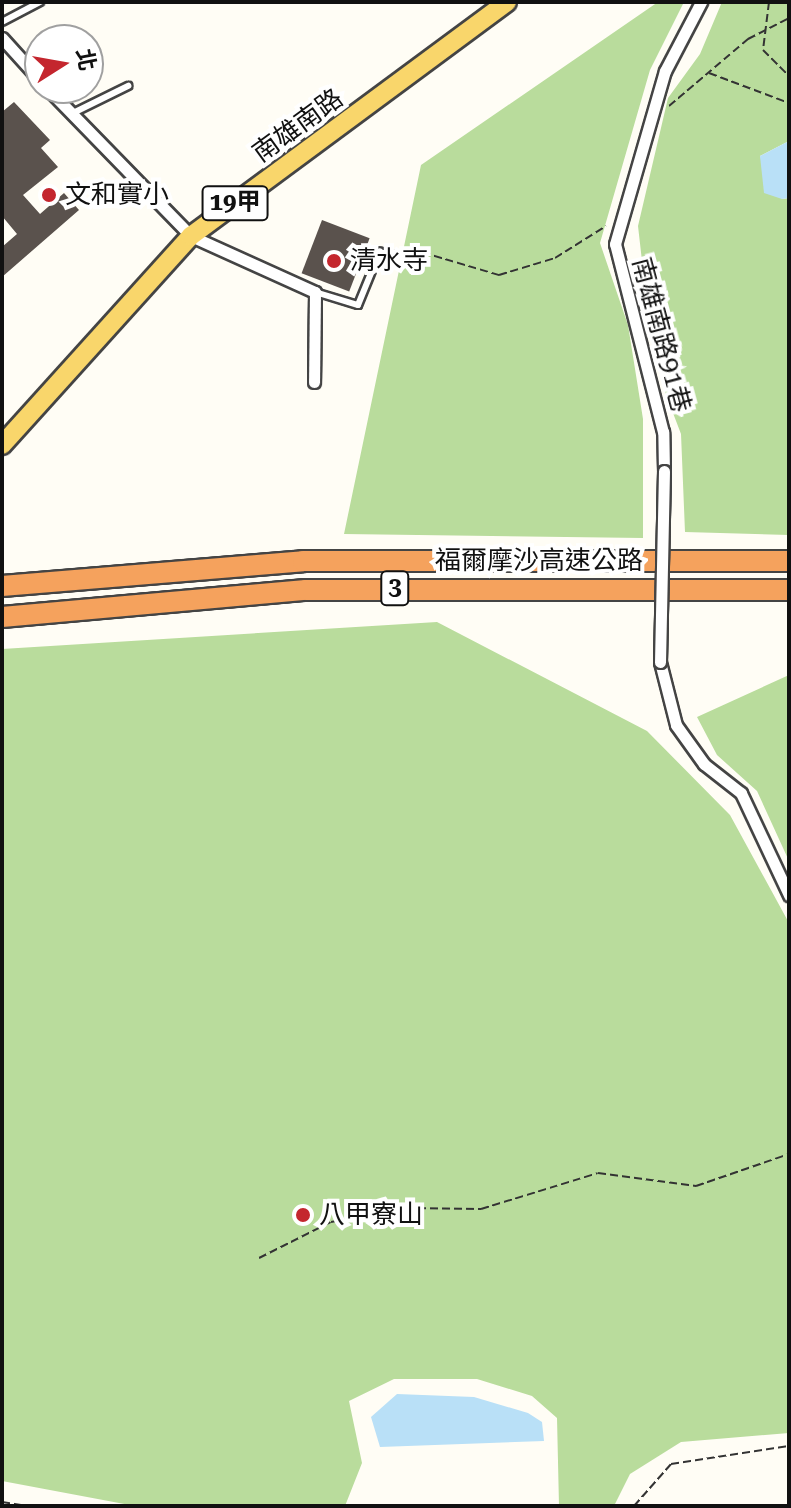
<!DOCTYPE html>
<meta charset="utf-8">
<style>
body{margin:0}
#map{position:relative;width:791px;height:1508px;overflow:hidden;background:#fffdf5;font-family:"Roboto Serif","Noto Sans TC",serif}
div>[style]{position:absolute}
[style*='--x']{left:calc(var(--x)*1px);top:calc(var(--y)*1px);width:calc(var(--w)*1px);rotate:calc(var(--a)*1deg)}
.forest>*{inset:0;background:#b9dc9c}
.water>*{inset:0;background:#b9e0f7}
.building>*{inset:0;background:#5a524d;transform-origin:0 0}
.path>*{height:2px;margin-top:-1px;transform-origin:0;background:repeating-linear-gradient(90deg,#333 0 8px,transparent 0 12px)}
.roads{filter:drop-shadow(2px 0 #444) drop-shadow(-2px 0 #444) drop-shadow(0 2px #444) drop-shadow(0 -2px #444)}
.service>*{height:6px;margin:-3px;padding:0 3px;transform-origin:3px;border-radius:3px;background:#fff}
.minor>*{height:11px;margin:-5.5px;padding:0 5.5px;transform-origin:5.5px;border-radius:5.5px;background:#fff}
.primary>*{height:18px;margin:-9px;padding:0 9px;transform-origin:9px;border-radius:9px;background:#f9d66b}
.motorway>*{height:20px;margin:-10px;padding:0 10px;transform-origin:10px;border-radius:10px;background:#f5a25d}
.bridges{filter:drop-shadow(2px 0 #444) drop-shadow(-2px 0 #444) drop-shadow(0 2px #444) drop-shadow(0 -2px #444)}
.minor-bridge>*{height:11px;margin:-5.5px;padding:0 5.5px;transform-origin:5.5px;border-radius:5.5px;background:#fff}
.dots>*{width:22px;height:22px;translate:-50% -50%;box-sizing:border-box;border:4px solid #fff;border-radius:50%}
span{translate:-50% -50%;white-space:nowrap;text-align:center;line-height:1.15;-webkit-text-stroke:8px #fff;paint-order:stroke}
.shield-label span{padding:2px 6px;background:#fff;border:2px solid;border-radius:6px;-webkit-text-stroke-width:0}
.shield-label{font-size:24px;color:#111;font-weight:700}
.street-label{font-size:26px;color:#111}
.poi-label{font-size:26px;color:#111}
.left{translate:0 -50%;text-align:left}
.frame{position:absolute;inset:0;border:4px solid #111;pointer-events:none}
.north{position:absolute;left:24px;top:24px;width:80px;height:80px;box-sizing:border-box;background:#fff;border:2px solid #a0a0a0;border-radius:50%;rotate:79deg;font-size:22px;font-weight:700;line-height:32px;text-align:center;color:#111}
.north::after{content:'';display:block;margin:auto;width:28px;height:36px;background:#c4262e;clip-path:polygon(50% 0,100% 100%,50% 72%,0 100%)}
</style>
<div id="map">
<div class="forest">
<div style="clip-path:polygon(658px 2px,684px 2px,650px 70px,600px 243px,628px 325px,643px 419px,643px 538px,344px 534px,421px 165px)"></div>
<div style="clip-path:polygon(722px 2px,789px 2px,789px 141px,760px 156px,782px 199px,789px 198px,789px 535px,685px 532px,681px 434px,665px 392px,660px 326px,642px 261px,638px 226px,668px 98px,700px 54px)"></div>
<div style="clip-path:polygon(437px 622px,647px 731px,730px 815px,789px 923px,789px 1433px,681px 1442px,630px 1474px,614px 1506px,559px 1506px,557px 1418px,532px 1396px,477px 1379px,394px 1379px,349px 1401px,362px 1463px,345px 1506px,135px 1506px,2px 1481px,2px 649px)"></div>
<div style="clip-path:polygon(789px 675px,789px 861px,757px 791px,717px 755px,697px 717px)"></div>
</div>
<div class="water">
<div style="clip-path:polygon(789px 141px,789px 198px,782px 199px,764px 193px,760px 156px)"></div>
<div style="clip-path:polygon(397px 1394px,474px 1397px,528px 1413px,542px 1422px,544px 1441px,380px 1447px,371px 1417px)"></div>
</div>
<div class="building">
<div style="clip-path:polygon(14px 102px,50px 140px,41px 148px,58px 167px,23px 195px,40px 214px,64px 193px,79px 210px,2px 277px,2px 247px,17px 234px,2px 216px,2px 112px)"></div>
<div style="left:322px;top:220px;width:51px;height:57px;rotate:21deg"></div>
</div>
<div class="path">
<div style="--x:769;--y:2;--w:48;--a:97.1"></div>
<div style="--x:763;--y:50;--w:37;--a:45"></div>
<div style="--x:709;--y:73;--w:85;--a:20.6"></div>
<div style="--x:669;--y:106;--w:104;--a:-40.3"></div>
<div style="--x:748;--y:39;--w:46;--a:-27.1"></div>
<div style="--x:388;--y:251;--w:23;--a:-5"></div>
<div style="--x:411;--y:249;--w:92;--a:16.5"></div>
<div style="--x:499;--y:275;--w:59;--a:-16.9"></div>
<div style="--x:555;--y:258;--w:60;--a:-32.1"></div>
<div style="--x:259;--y:1258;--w:80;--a:-26.6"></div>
<div style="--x:331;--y:1222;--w:76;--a:-10.6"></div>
<div style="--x:406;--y:1208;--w:75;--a:0.8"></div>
<div style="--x:481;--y:1209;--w:122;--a:-17.1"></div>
<div style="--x:598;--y:1173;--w:99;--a:7.6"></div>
<div style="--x:696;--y:1186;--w:98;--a:-19"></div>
<div style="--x:2;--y:1502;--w:24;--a:9"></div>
<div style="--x:634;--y:1506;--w:56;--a:-48.6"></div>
<div style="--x:671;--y:1464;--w:119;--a:-8.7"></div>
</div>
<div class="roads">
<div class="service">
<div style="--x:2;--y:22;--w:43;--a:-27.8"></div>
<div style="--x:71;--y:114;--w:64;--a:-26.2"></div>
<div style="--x:315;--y:292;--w:45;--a:16.8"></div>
<div style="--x:358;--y:305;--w:58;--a:-67.8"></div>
</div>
<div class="minor">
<div style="--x:2;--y:38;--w:57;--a:47.9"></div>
<div style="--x:47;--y:88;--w:206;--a:45.8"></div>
<div style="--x:191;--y:236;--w:136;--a:24.3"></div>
<div style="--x:315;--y:292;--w:90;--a:90.6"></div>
<div style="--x:664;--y:471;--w:39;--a:-91"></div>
<div style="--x:663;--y:432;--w:194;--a:-104.3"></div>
<div style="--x:615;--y:244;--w:180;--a:-73.9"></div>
<div style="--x:665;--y:71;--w:78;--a:-62.4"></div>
<div style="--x:660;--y:662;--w:65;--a:75.7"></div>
<div style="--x:676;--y:725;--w:48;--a:54.3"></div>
<div style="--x:704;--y:764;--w:47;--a:38.1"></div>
<div style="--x:741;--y:793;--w:113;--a:64.8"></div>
</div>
<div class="primary">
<div style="--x:2;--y:445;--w:282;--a:-47.9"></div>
<div style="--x:191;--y:236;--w:393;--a:-36.5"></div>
</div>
<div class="motorway">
<div style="--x:2;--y:586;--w:302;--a:-4.7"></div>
<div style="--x:303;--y:561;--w:486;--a:0"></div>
<div style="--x:2;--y:617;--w:305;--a:-5.1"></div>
<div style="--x:306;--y:590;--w:483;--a:0"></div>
</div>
</div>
<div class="bridges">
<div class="minor-bridge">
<div style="--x:660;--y:662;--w:191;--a:-88.8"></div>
</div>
</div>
<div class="dots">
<div style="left:49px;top:195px;background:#c4262e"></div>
<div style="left:334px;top:261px;background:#c4262e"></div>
<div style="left:303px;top:1215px;background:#c4262e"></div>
</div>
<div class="shield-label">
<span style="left:235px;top:203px">19甲</span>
<span style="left:395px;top:588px">3</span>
</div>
<div class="street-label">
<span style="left:298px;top:126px;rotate:-36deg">南雄南路</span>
<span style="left:661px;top:335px;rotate:75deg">南雄南路91巷</span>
<span style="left:539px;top:561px">福爾摩沙高速公路</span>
</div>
<div class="poi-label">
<span class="left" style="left:65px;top:195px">文和實小</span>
<span class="left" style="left:350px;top:261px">清水寺</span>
<span class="left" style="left:319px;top:1215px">八甲寮山</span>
</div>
<div class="frame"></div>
<div class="north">北</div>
</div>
